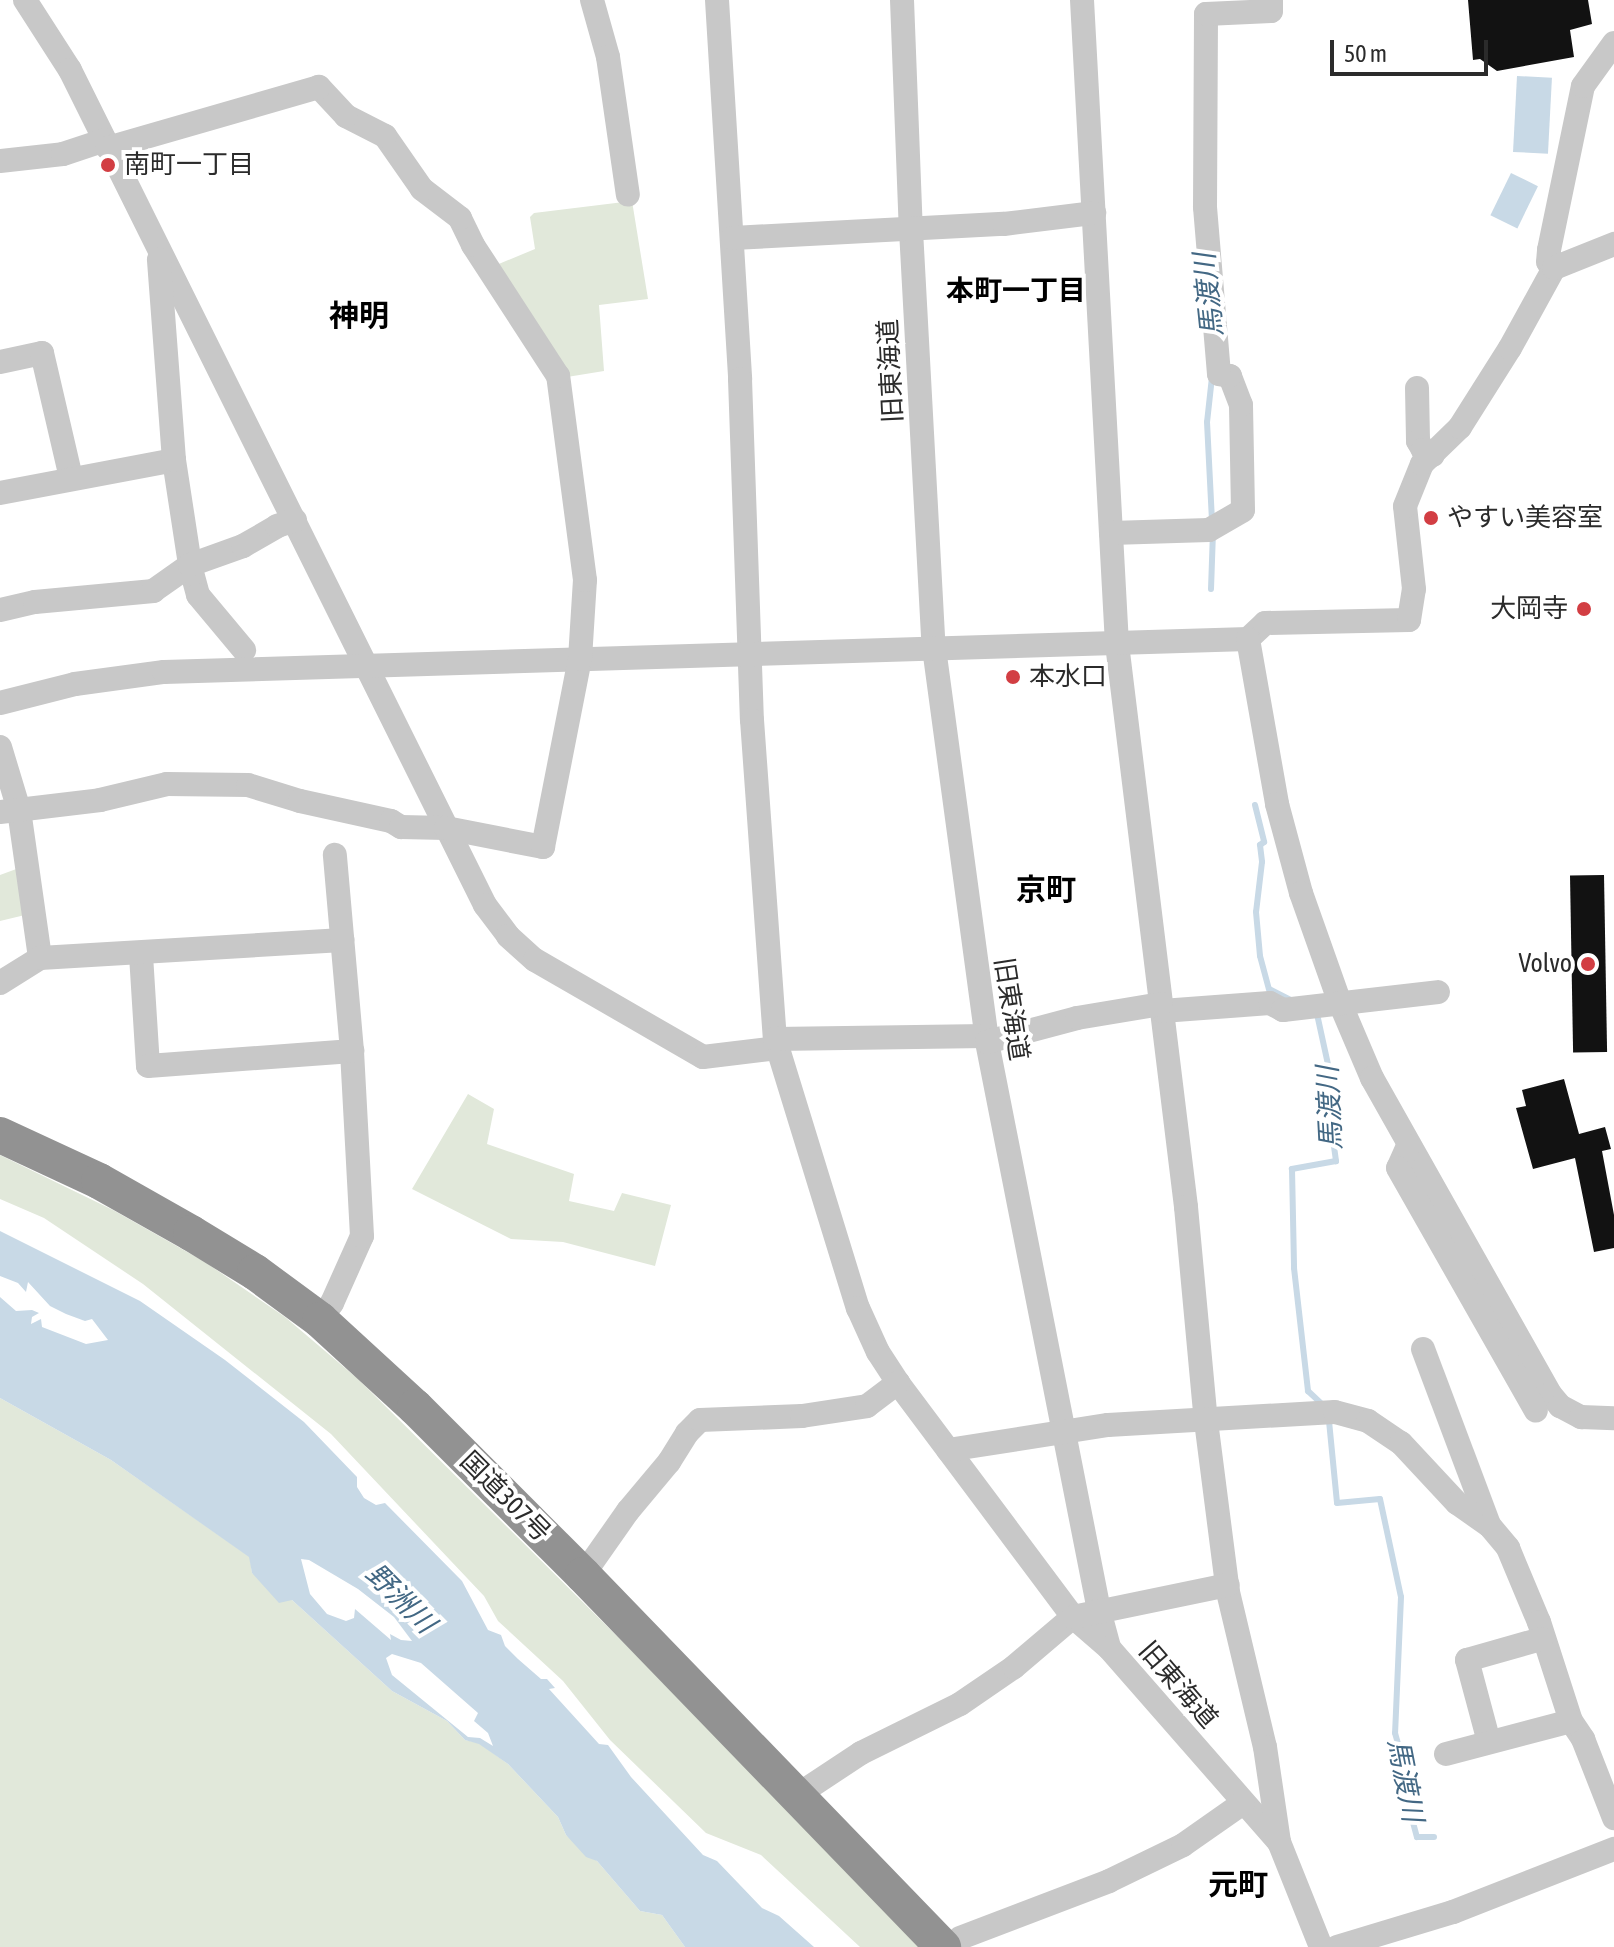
<!DOCTYPE html>
<meta charset="utf-8">
<style>
body{margin:0}
#map{position:relative;width:1614px;height:1947px;overflow:hidden;background:#fff;font-family:"Asap Condensed","Noto Sans JP",sans-serif}
div>[style]{position:absolute}
[style*='--x']{left:calc(var(--x)*1px);top:calc(var(--y)*1px);width:calc(var(--w)*1px);rotate:calc(var(--a)*1deg)}
.green>*{inset:0;background:#e1e8da}
.water>*{inset:0;background:#c8d9e6;transform-origin:0 0}
.stream>*{height:6px;margin:-3px;padding:0 3px;transform-origin:3px;border-radius:3px;background:#c8d9e6}
.building>*{inset:0;background:#121212;transform-origin:0 0}
.minor>*{height:24px;margin:-12px;padding:0 12px;transform-origin:12px;border-radius:12px;background:#c8c8c8}
.highway>*{height:36px;margin:-18px;padding:0 18px;transform-origin:18px;border-radius:18px;background:#929292}
.dots>*{width:22px;height:22px;translate:-50% -50%;box-sizing:border-box;border:4px solid #fff;border-radius:50%}
span{translate:-50% -50%;white-space:nowrap;text-align:center;line-height:1.15;-webkit-text-stroke:8px #fff;paint-order:stroke}
.poi-label{font-size:26px;color:#2b2b2b}
.left{translate:0 -50%;text-align:left}
.right{translate:-100% -50%;text-align:right}
.street-label{font-size:26px;color:#2b2b2b}
.neighbourhood-label{font-size:28px;color:#000;font-weight:700}
.water-label{font-size:28px;color:#436884;font-style:italic}
.quarter-label{font-size:30px;color:#000;font-weight:700}
.scale{position:absolute;left:1330px;top:40px;width:158px;height:36px;box-sizing:border-box;border:4px solid #2b2b2b;border-top:0;padding-left:10px;font-size:24px;line-height:28px;white-space:nowrap;color:#2b2b2b;-webkit-text-stroke:6px #fff;paint-order:stroke}
</style>
<div id="map">
<div class="green">
<div style="clip-path:polygon(632px 201px,648px 299px,599px 305px,604px 371px,567px 377px,494px 266px,535px 249px,530px 217px,534px 213px)"></div>
<div style="clip-path:polygon(19px 868px,25px 915px,0 921px,0 875px)"></div>
<div style="clip-path:polygon(468px 1094px,494px 1109px,487px 1144px,574px 1174px,569px 1201px,614px 1211px,622px 1193px,671px 1205px,655px 1266px,563px 1242px,511px 1239px,412px 1189px)"></div>
<div style="clip-path:polygon(0 1155px,113px 1210px,205px 1262px,285px 1317px,358px 1379px,624px 1643px,921px 1947px,860px 1947px,761px 1855px,706px 1833px,610px 1740px,563px 1681px,498px 1621px,484px 1596px,331px 1434px,143px 1284px,44px 1218px,0 1199px)"></div>
<div style="clip-path:polygon(0 1398px,111px 1460px,250px 1557px,252px 1573px,292px 1600px,392px 1691px,447px 1721px,465px 1740px,479px 1743px,508px 1764px,558px 1817px,566px 1835px,597px 1861px,640px 1911px,662px 1915px,685px 1947px,0 1947px)"></div>
</div>
<div class="water">
<div style="left:1517px;top:76px;width:35px;height:76px;rotate:3deg"></div>
<div style="left:1511px;top:173px;width:30px;height:47px;rotate:26deg"></div>
<div style="clip-path:polygon(evenodd,0 1231px,140px 1301px,225px 1360px,304px 1422px,357px 1477px,357px 1487px,364px 1498px,376px 1505px,385px 1503px,462px 1581px,488px 1630px,501px 1635px,505px 1646px,518px 1659px,541px 1679px,547px 1679px,555px 1688px,549px 1689px,599px 1744px,608px 1745px,631px 1777px,703px 1855px,717px 1861px,762px 1908px,779px 1916px,814px 1947px,685px 1947px,662px 1915px,640px 1911px,597px 1861px,586px 1857px,566px 1835px,558px 1817px,508px 1764px,479px 1744px,465px 1740px,447px 1721px,392px 1691px,292px 1600px,279px 1603px,252px 1573px,249px 1557px,111px 1460px,0 1398px,0 1297px,16px 1311px,32px 1310px,39px 1313px,32px 1317px,31px 1324px,41px 1319px,42px 1327px,86px 1344px,108px 1340px,92px 1319px,85px 1321px,66px 1314px,50px 1306px,28px 1282px,26px 1292px,18px 1283px,0 1276px,0 1231px,301px 1559px,309px 1560px,358px 1589px,394px 1617px,412px 1641px,401px 1640px,390px 1634px,391px 1640px,355px 1609px,354px 1618px,346px 1621px,327px 1614px,310px 1594px,301px 1559px,0 1231px,392px 1654px,421px 1663px,478px 1713px,474px 1721px,488px 1733px,493px 1746px,480px 1738px,468px 1737px,392px 1675px,386px 1658px,392px 1654px)"></div>
</div>
<div class="stream">
<div style="--x:1212;--y:377;--w:45;--a:96.3"></div>
<div style="--x:1207;--y:422;--w:100;--a:87.1"></div>
<div style="--x:1211;--y:589;--w:56;--a:-88"></div>
<div style="--x:1255;--y:805;--w:38;--a:76"></div>
<div style="--x:1264;--y:842;--w:5;--a:143"></div>
<div style="--x:1260;--y:845;--w:17;--a:83"></div>
<div style="--x:1262;--y:862;--w:50;--a:96.8"></div>
<div style="--x:1256;--y:912;--w:44;--a:84.8"></div>
<div style="--x:1260;--y:956;--w:34;--a:75"></div>
<div style="--x:1269;--y:989;--w:27;--a:27"></div>
<div style="--x:1317;--y:1014;--w:56;--a:77.7"></div>
<div style="--x:1329;--y:1069;--w:27;--a:94"></div>
<div style="--x:1327;--y:1096;--w:66;--a:82.1"></div>
<div style="--x:1336;--y:1161;--w:45;--a:169.7"></div>
<div style="--x:1292;--y:1169;--w:99;--a:88.8"></div>
<div style="--x:1294;--y:1268;--w:124;--a:83.5"></div>
<div style="--x:1308;--y:1391;--w:21;--a:43"></div>
<div style="--x:1329;--y:1421;--w:82;--a:84.4"></div>
<div style="--x:1337;--y:1503;--w:43;--a:-5.3"></div>
<div style="--x:1380;--y:1499;--w:100;--a:77.9"></div>
<div style="--x:1401;--y:1597;--w:136;--a:92.5"></div>
<div style="--x:1395;--y:1733;--w:55;--a:74.2"></div>
<div style="--x:1410;--y:1786;--w:29;--a:88"></div>
<div style="--x:1411;--y:1815;--w:23;--a:75"></div>
<div style="--x:1417;--y:1837;--w:17;--a:0"></div>
</div>
<div class="building">
<div style="clip-path:polygon(1468px 0,1588px 0,1592px 24px,1570px 30px,1574px 57px,1497px 71px,1480px 59px,1473px 60px)"></div>
<div style="left:1604px;top:875px;width:177px;height:34px;rotate:89deg"></div>
<div style="clip-path:polygon(1564px 1079px,1579px 1134px,1605px 1127px,1611px 1149px,1602px 1151px,1614px 1215px,1614px 1248px,1594px 1252px,1575px 1158px,1533px 1169px,1516px 1108px,1526px 1106px,1522px 1090px)"></div>
</div>
<div class="minor">
<div style="--x:25;--y:0;--w:83;--a:57.3"></div>
<div style="--x:70;--y:70;--w:932;--a:63.57"></div>
<div style="--x:485;--y:905;--w:39;--a:53"></div>
<div style="--x:508;--y:936;--w:36;--a:42"></div>
<div style="--x:535;--y:960;--w:194;--a:30"></div>
<div style="--x:703;--y:1057;--w:75;--a:-6.9"></div>
<div style="--x:592;--y:0;--w:59;--a:74.3"></div>
<div style="--x:608;--y:57;--w:139;--a:81.8"></div>
<div style="--x:717;--y:0;--w:380;--a:86.5"></div>
<div style="--x:740;--y:379;--w:341;--a:88"></div>
<div style="--x:752;--y:720;--w:320;--a:85.9"></div>
<div style="--x:775;--y:1039;--w:282;--a:72.9"></div>
<div style="--x:858;--y:1308;--w:48;--a:65.6"></div>
<div style="--x:878;--y:1352;--w:37;--a:57"></div>
<div style="--x:898;--y:1383;--w:292;--a:53.2"></div>
<div style="--x:1073;--y:1617;--w:48;--a:40.7"></div>
<div style="--x:902;--y:0;--w:230;--a:87.8"></div>
<div style="--x:911;--y:230;--w:419;--a:86.9"></div>
<div style="--x:934;--y:648;--w:398;--a:82.3"></div>
<div style="--x:987;--y:1042;--w:579;--a:78.85"></div>
<div style="--x:1099;--y:1610;--w:39;--a:75"></div>
<div style="--x:1109;--y:1648;--w:258;--a:48.8"></div>
<div style="--x:1279;--y:1842;--w:113;--a:68.2"></div>
<div style="--x:1082;--y:0;--w:645;--a:86.89"></div>
<div style="--x:1117;--y:644;--w:567;--a:83.01"></div>
<div style="--x:1186;--y:1207;--w:215;--a:84.7"></div>
<div style="--x:1206;--y:1421;--w:172;--a:82.7"></div>
<div style="--x:1228;--y:1592;--w:159;--a:76.6"></div>
<div style="--x:1265;--y:1747;--w:96;--a:81.6"></div>
<div style="--x:0;--y:161;--w:63;--a:-6.3"></div>
<div style="--x:63;--y:154;--w:44;--a:-18.4"></div>
<div style="--x:733;--y:238;--w:271;--a:-3"></div>
<div style="--x:1004;--y:224;--w:91;--a:-7"></div>
<div style="--x:1554;--y:268;--w:8;--a:-135"></div>
<div style="--x:1548;--y:262;--w:12;--a:-85"></div>
<div style="--x:1549;--y:250;--w:167;--a:-78.3"></div>
<div style="--x:1583;--y:86;--w:53;--a:-54.2"></div>
<div style="--x:0;--y:362;--w:43;--a:-12.1"></div>
<div style="--x:42;--y:353;--w:128;--a:76.9"></div>
<div style="--x:1417;--y:388;--w:53;--a:88.9"></div>
<div style="--x:1418;--y:441;--w:10;--a:61"></div>
<div style="--x:1423;--y:450;--w:11;--a:27"></div>
<div style="--x:174;--y:460;--w:106;--a:81.3"></div>
<div style="--x:190;--y:565;--w:31;--a:75"></div>
<div style="--x:198;--y:595;--w:72;--a:50.1"></div>
<div style="--x:0;--y:493;--w:177;--a:-10.7"></div>
<div style="--x:174;--y:460;--w:201;--a:-94.3"></div>
<div style="--x:1111;--y:533;--w:98;--a:-1.8"></div>
<div style="--x:1209;--y:530;--w:39;--a:-30"></div>
<div style="--x:1243;--y:510;--w:105;--a:-91.1"></div>
<div style="--x:1241;--y:405;--w:31;--a:-111"></div>
<div style="--x:1230;--y:376;--w:11;--a:-170"></div>
<div style="--x:1219;--y:374;--w:168;--a:-94.8"></div>
<div style="--x:1205;--y:207;--w:193;--a:-89.7"></div>
<div style="--x:1206;--y:14;--w:65;--a:-2.6"></div>
<div style="--x:1271;--y:11;--w:11;--a:-90"></div>
<div style="--x:0;--y:610;--w:36;--a:-13"></div>
<div style="--x:35;--y:602;--w:119;--a:-5.3"></div>
<div style="--x:153;--y:591;--w:45;--a:-35.1"></div>
<div style="--x:190;--y:565;--w:56;--a:-19.7"></div>
<div style="--x:243;--y:546;--w:39;--a:-30"></div>
<div style="--x:277;--y:526;--w:19;--a:-18"></div>
<div style="--x:1248;--y:639;--w:23;--a:-43"></div>
<div style="--x:1265;--y:623;--w:144;--a:-1.2"></div>
<div style="--x:1409;--y:620;--w:31;--a:-81"></div>
<div style="--x:1414;--y:589;--w:83;--a:-96.2"></div>
<div style="--x:1405;--y:506;--w:45;--a:-68"></div>
<div style="--x:1422;--y:464;--w:53;--a:-44.2"></div>
<div style="--x:1460;--y:427;--w:93;--a:-57.7"></div>
<div style="--x:1510;--y:348;--w:91;--a:-61.2"></div>
<div style="--x:1554;--y:268;--w:65;--a:-21.8"></div>
<div style="--x:0;--y:703;--w:77;--a:-14.2"></div>
<div style="--x:75;--y:684;--w:90;--a:-7.7"></div>
<div style="--x:164;--y:672;--w:1085;--a:-1.74"></div>
<div style="--x:1248;--y:639;--w:168;--a:80"></div>
<div style="--x:1277;--y:804;--w:92;--a:74.9"></div>
<div style="--x:1301;--y:893;--w:117;--a:70.5"></div>
<div style="--x:1340;--y:1003;--w:82;--a:66.9"></div>
<div style="--x:1372;--y:1078;--w:363;--a:60.6"></div>
<div style="--x:1550;--y:1394;--w:16;--a:50"></div>
<div style="--x:1560;--y:1406;--w:24;--a:28"></div>
<div style="--x:1581;--y:1417;--w:33;--a:2"></div>
<div style="--x:0;--y:747;--w:66;--a:73.2"></div>
<div style="--x:19;--y:810;--w:149;--a:81.9"></div>
<div style="--x:0;--y:812;--w:101;--a:-6.8"></div>
<div style="--x:100;--y:800;--w:69;--a:-13.4"></div>
<div style="--x:167;--y:784;--w:81;--a:0.7"></div>
<div style="--x:248;--y:785;--w:54;--a:17.1"></div>
<div style="--x:300;--y:801;--w:93;--a:12.4"></div>
<div style="--x:391;--y:821;--w:12;--a:31"></div>
<div style="--x:401;--y:827;--w:45;--a:1.3"></div>
<div style="--x:446;--y:828;--w:99;--a:11.1"></div>
<div style="--x:543;--y:847;--w:192;--a:-78.9"></div>
<div style="--x:580;--y:659;--w:79;--a:-86.4"></div>
<div style="--x:585;--y:580;--w:206;--a:-97.5"></div>
<div style="--x:558;--y:376;--w:156;--a:-123"></div>
<div style="--x:473;--y:245;--w:30;--a:-116"></div>
<div style="--x:460;--y:218;--w:48;--a:-142.7"></div>
<div style="--x:422;--y:189;--w:65;--a:-124.9"></div>
<div style="--x:385;--y:136;--w:44;--a:-152.9"></div>
<div style="--x:346;--y:116;--w:40;--a:-133"></div>
<div style="--x:319;--y:87;--w:220;--a:163.9"></div>
<div style="--x:141;--y:955;--w:111;--a:86.4"></div>
<div style="--x:148;--y:1066;--w:205;--a:-4.2"></div>
<div style="--x:0;--y:983;--w:47;--a:-32"></div>
<div style="--x:40;--y:958;--w:303;--a:-3.4"></div>
<div style="--x:1162;--y:1011;--w:108;--a:-4.2"></div>
<div style="--x:1270;--y:1003;--w:15;--a:28"></div>
<div style="--x:1283;--y:1010;--w:156;--a:-6.6"></div>
<div style="--x:775;--y:1039;--w:211;--a:-0.8"></div>
<div style="--x:987;--y:1042;--w:93;--a:-14.9"></div>
<div style="--x:1077;--y:1018;--w:85;--a:-9.5"></div>
<div style="--x:1408;--y:1146;--w:24;--a:114"></div>
<div style="--x:1398;--y:1168;--w:279;--a:60.4"></div>
<div style="--x:320;--y:1320;--w:21;--a:-55"></div>
<div style="--x:332;--y:1303;--w:73;--a:-65.9"></div>
<div style="--x:362;--y:1236;--w:185;--a:-93.1"></div>
<div style="--x:352;--y:1051;--w:197;--a:-95"></div>
<div style="--x:1423;--y:1349;--w:188;--a:69.4"></div>
<div style="--x:948;--y:1450;--w:162;--a:-8.9"></div>
<div style="--x:1108;--y:1425;--w:227;--a:-3.3"></div>
<div style="--x:1335;--y:1412;--w:34;--a:15"></div>
<div style="--x:1368;--y:1421;--w:40;--a:34"></div>
<div style="--x:1401;--y:1443;--w:82;--a:47"></div>
<div style="--x:1457;--y:1503;--w:39;--a:35"></div>
<div style="--x:1489;--y:1525;--w:30;--a:50"></div>
<div style="--x:1508;--y:1548;--w:80;--a:67.3"></div>
<div style="--x:1539;--y:1622;--w:104;--a:72.1"></div>
<div style="--x:1571;--y:1721;--w:22;--a:56"></div>
<div style="--x:1583;--y:1739;--w:85;--a:68.6"></div>
<div style="--x:583;--y:1575;--w:78;--a:-54.9"></div>
<div style="--x:628;--y:1511;--w:64;--a:-50.1"></div>
<div style="--x:669;--y:1462;--w:34;--a:-58"></div>
<div style="--x:687;--y:1433;--w:18;--a:-45"></div>
<div style="--x:700;--y:1420;--w:102;--a:-2.2"></div>
<div style="--x:802;--y:1416;--w:66;--a:-8.7"></div>
<div style="--x:867;--y:1406;--w:39;--a:-37"></div>
<div style="--x:1489;--y:1742;--w:85;--a:-105"></div>
<div style="--x:1467;--y:1660;--w:77;--a:-15.8"></div>
<div style="--x:1446;--y:1754;--w:129;--a:-14.8"></div>
<div style="--x:796;--y:1796;--w:78;--a:-33.5"></div>
<div style="--x:861;--y:1753;--w:110;--a:-26.3"></div>
<div style="--x:960;--y:1704;--w:65;--a:-34.4"></div>
<div style="--x:1014;--y:1667;--w:77;--a:-40.3"></div>
<div style="--x:1073;--y:1617;--w:158;--a:-11.7"></div>
<div style="--x:960;--y:1938;--w:160;--a:-20.9"></div>
<div style="--x:1109;--y:1881;--w:82;--a:-25.9"></div>
<div style="--x:1183;--y:1845;--w:73;--a:-35"></div>
<div style="--x:1337;--y:1947;--w:121;--a:-16.8"></div>
<div style="--x:1453;--y:1912;--w:173;--a:-21.4"></div>
</div>
<div class="highway">
<div style="--x:0;--y:1135;--w:109;--a:24.9"></div>
<div style="--x:99;--y:1181;--w:106;--a:29.5"></div>
<div style="--x:191;--y:1233;--w:75;--a:31.4"></div>
<div style="--x:255;--y:1272;--w:81;--a:36.4"></div>
<div style="--x:320;--y:1320;--w:129;--a:42.5"></div>
<div style="--x:415;--y:1407;--w:238;--a:45"></div>
<div style="--x:583;--y:1575;--w:518;--a:45.94"></div>
</div>
<div class="dots">
<div style="left:108px;top:165px;background:#d23e43"></div>
<div style="left:1431px;top:518px;background:#d23e43"></div>
<div style="left:1584px;top:609px;background:#d23e43"></div>
<div style="left:1013px;top:677px;background:#d23e43"></div>
<div style="left:1588px;top:964px;background:#d23e43"></div>
</div>
<div class="poi-label">
<span class="left" style="left:124px;top:165px">南町一丁目</span>
<span class="left" style="left:1447px;top:518px">やすい美容室</span>
<span class="right" style="left:1568px;top:609px">大岡寺</span>
<span class="left" style="left:1029px;top:677px">本水口</span>
<span class="right" style="left:1572px;top:964px">Volvo</span>
</div>
<div class="street-label">
<span style="left:891px;top:371px;rotate:-93deg">旧東海道</span>
<span style="left:1011px;top:1009px;rotate:81deg">旧東海道</span>
<span style="left:505px;top:1497px;rotate:45deg">国道307号</span>
<span style="left:1178px;top:1685px;rotate:49deg">旧東海道</span>
</div>
<div class="neighbourhood-label">
<span style="left:1016px;top:290px">本町一丁目</span>
</div>
<div class="water-label">
<span style="left:1208px;top:295px;rotate:-96deg">馬渡川</span>
<span style="left:1329px;top:1108px;rotate:-93deg">馬渡川</span>
<span style="left:401px;top:1598px;rotate:45deg">野洲川</span>
<span style="left:1406px;top:1780px;rotate:79deg">馬渡川</span>
</div>
<div class="quarter-label">
<span style="left:359px;top:315px">神明</span>
<span style="left:1046px;top:889px">京町</span>
<span style="left:1238px;top:1884px">元町</span>
</div>
<div class="scale">50 m</div>
</div>
